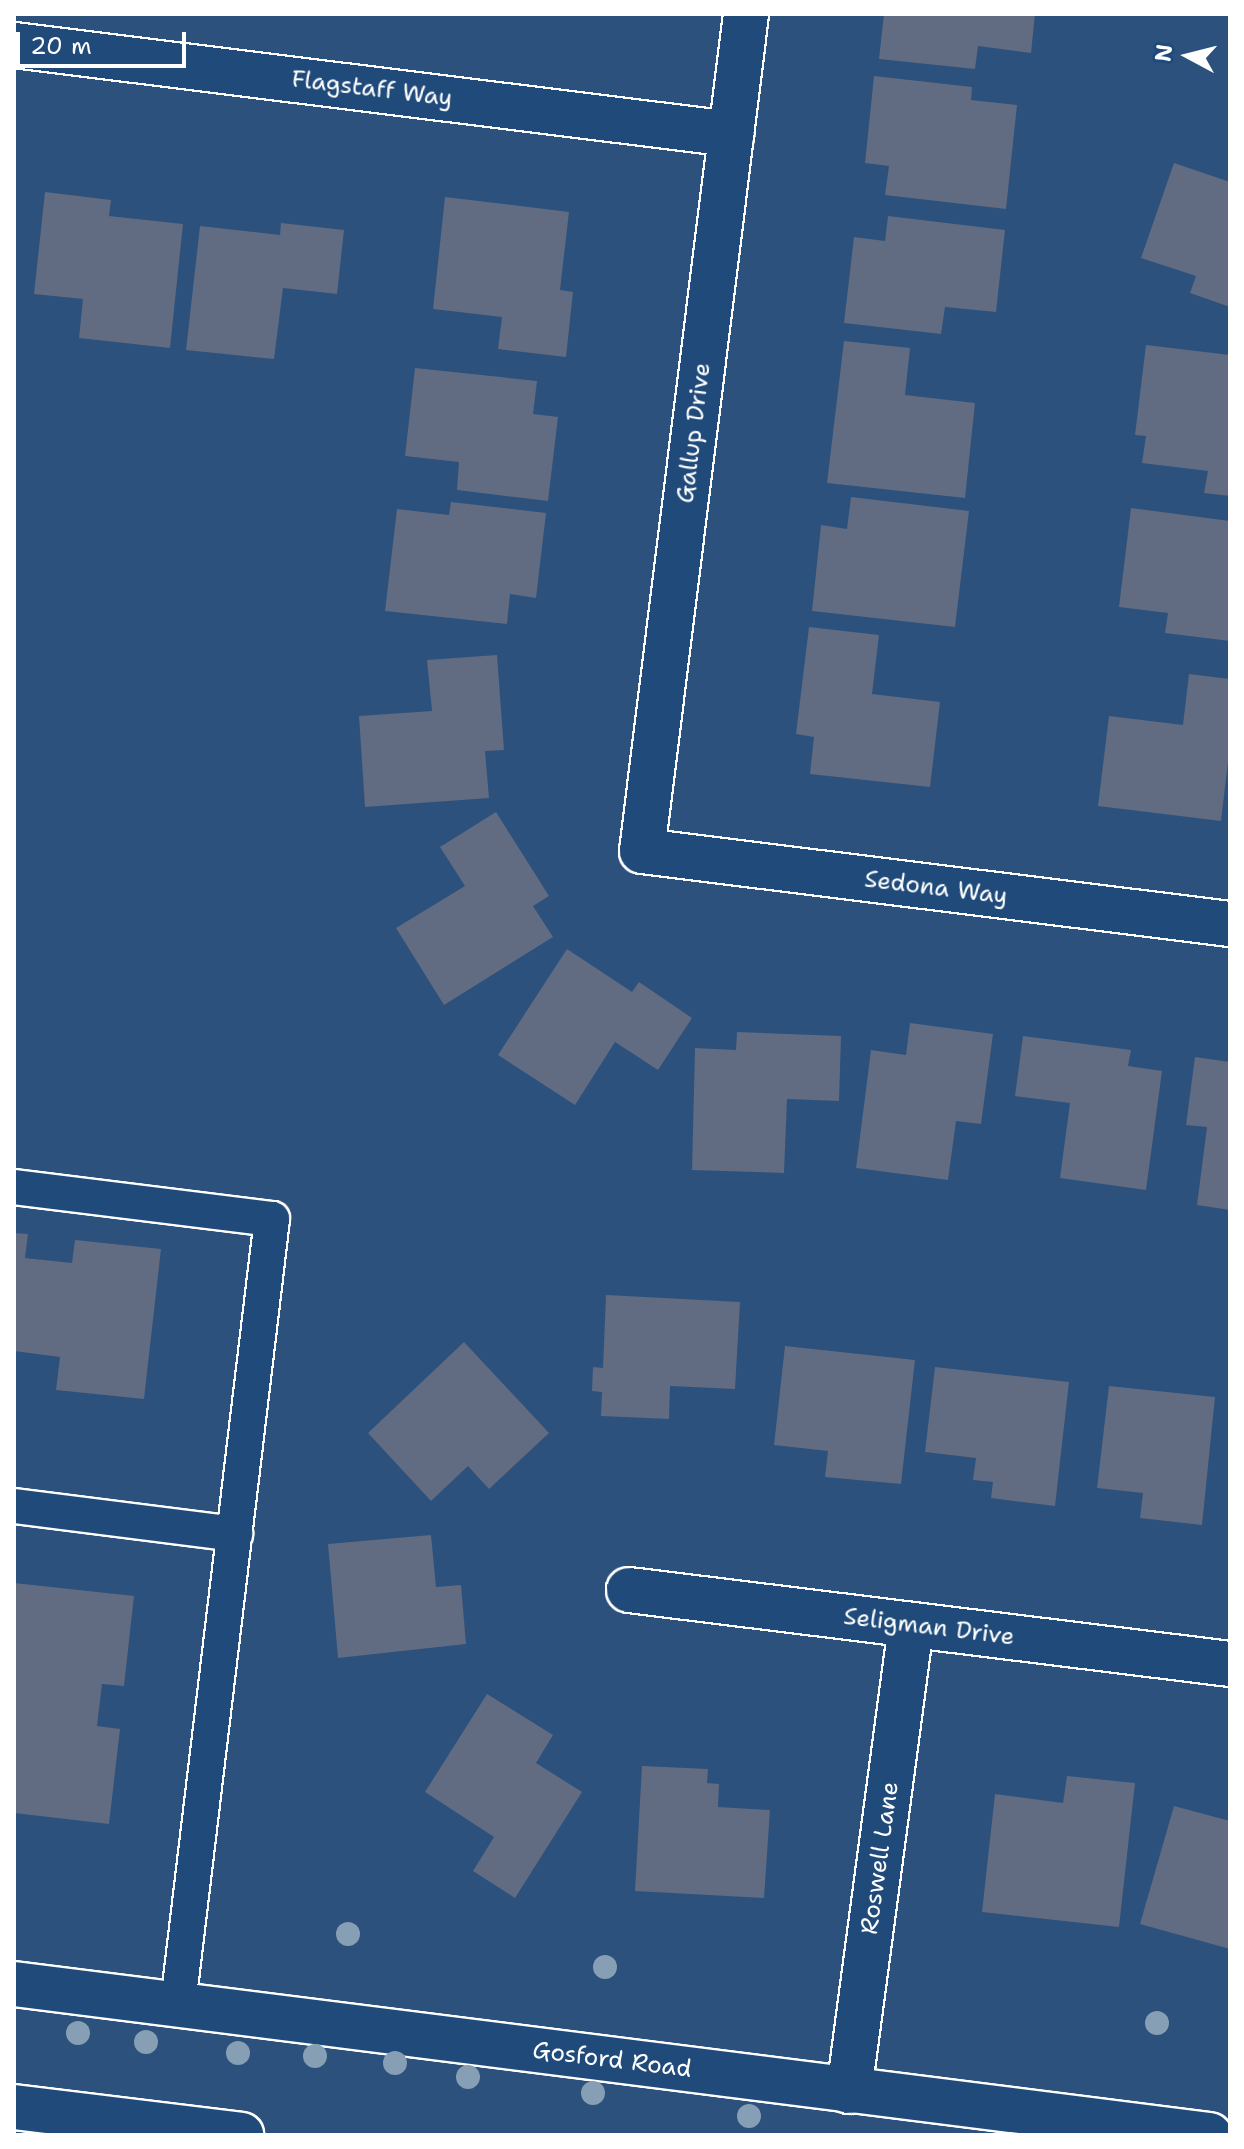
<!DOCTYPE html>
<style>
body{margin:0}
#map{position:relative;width:1244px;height:2149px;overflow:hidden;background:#2c517c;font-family:"Shantell Sans",sans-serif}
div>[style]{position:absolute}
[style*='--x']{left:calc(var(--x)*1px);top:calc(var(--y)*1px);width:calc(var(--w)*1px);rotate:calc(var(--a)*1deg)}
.building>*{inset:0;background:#616b82}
.roads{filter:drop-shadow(2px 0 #fff) drop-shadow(-2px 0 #fff) drop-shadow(0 2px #fff) drop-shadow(0 -2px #fff)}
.lane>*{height:34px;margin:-17px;padding:0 17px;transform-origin:17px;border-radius:17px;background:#1f4a7a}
.street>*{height:44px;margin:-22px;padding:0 22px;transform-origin:22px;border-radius:22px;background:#1f4a7a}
.secondary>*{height:44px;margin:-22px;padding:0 22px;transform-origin:22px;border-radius:22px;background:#1f4a7a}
.trees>*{width:24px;height:24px;margin:-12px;border-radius:50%;background:#879fb4}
span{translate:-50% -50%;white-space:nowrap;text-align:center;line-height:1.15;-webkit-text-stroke:8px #1f4a7a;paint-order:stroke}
.street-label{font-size:24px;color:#fff}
.frame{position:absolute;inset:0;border:16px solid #fff;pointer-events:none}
.north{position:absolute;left:1148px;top:16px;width:80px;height:80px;-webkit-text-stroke:6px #1f4a7a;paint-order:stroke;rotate:277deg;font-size:22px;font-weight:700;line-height:32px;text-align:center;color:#fff}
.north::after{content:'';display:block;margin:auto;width:28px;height:36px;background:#fff;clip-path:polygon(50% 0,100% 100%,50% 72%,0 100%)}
.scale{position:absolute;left:16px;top:32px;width:170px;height:36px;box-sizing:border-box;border:4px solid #fff;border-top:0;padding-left:10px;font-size:24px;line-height:28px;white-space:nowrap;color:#fff;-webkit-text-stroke:6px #1f4a7a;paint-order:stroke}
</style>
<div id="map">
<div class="building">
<div style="clip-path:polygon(884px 14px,1035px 14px,1031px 53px,978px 46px,975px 69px,879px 59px)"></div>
<div style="clip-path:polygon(874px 76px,972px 87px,971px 100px,1017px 105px,1006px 209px,885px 195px,889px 166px,865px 163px)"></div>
<div style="clip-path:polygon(1174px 163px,1230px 182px,1230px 307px,1190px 293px,1196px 276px,1141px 258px)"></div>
<div style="clip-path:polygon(45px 192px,111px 200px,109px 216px,183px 224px,170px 348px,79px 338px,83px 299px,34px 294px)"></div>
<div style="clip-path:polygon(445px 197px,569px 212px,560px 290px,573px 292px,566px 357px,498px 349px,502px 317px,433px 309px)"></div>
<div style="clip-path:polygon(888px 216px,1005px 230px,996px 312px,945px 307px,941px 334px,844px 323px,854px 237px,885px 241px)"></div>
<div style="clip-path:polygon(281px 223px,344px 230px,337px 294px,283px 288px,274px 359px,186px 350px,200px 226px,280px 235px)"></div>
<div style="clip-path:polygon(844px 341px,910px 348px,905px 395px,975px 403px,965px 498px,827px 483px)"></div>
<div style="clip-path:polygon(1146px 345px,1230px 355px,1230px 496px,1204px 493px,1208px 471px,1142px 463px,1146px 436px,1135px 435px)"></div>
<div style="clip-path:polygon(415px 368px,537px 381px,533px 414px,558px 417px,548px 501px,457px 490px,459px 462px,405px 456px)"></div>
<div style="clip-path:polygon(851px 497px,969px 511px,955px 627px,812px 611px,821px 525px,847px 529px)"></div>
<div style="clip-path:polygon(451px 502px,546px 513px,536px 598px,510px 594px,507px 624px,385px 611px,397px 509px,449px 515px)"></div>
<div style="clip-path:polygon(1131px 508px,1230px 521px,1230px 641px,1165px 633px,1168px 613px,1119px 607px)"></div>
<div style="clip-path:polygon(809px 627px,879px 635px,872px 694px,940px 702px,930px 787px,810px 774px,814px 737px,796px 734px)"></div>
<div style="clip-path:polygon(497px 655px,504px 750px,485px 751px,489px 798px,365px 807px,359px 716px,432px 711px,427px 660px)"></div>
<div style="clip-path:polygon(1189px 674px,1230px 679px,1230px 745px,1221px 821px,1098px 806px,1109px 716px,1183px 725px)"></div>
<div style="clip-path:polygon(496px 812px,549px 896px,533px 906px,553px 937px,444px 1005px,396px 928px,465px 886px,440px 847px)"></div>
<div style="clip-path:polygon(567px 949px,632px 992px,639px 982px,692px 1018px,658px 1070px,615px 1042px,575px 1105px,498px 1055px)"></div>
<div style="clip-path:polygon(910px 1023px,993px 1034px,981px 1124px,956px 1121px,948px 1180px,856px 1168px,871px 1050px,906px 1055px)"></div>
<div style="clip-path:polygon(737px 1032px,841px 1036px,839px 1101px,787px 1099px,784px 1173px,692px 1170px,695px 1048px,736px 1050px)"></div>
<div style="clip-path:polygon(1023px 1036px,1131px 1050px,1128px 1066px,1162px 1071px,1146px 1190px,1060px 1178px,1070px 1103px,1015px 1096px)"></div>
<div style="clip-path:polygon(1195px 1057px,1230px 1062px,1230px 1210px,1197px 1205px,1207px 1127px,1186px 1125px)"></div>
<div style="clip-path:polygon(14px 1233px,28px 1234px,25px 1258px,72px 1263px,75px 1240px,161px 1249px,144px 1399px,56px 1390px,60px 1357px,14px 1351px)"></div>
<div style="clip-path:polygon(606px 1295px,740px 1302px,735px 1389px,670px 1386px,669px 1419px,601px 1416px,602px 1392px,592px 1391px,593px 1367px,603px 1368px)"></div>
<div style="clip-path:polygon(464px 1342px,549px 1433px,489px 1489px,468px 1466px,431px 1501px,368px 1433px)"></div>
<div style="clip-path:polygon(785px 1346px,915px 1360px,901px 1484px,825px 1477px,828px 1451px,774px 1445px)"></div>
<div style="clip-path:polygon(935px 1367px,1069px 1382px,1055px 1506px,991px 1498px,993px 1482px,973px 1480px,976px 1458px,925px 1452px)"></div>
<div style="clip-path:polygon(1109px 1386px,1215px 1397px,1202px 1525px,1140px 1518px,1143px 1493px,1097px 1488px)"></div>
<div style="clip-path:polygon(431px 1535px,436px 1587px,461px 1585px,466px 1644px,338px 1658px,328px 1544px)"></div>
<div style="clip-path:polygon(14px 1583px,134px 1596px,124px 1686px,102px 1684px,97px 1726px,120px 1729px,109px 1824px,14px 1813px)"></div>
<div style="clip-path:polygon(487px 1694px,553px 1735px,536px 1763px,582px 1792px,515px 1898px,473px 1871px,494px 1837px,425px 1792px)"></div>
<div style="clip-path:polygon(642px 1766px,708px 1769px,707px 1783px,719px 1784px,718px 1807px,770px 1810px,764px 1898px,635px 1891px)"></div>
<div style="clip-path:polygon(1067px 1776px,1135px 1783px,1119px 1927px,982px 1912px,995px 1794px,1063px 1803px)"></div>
<div style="clip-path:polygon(1174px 1806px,1230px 1821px,1230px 1949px,1140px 1924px)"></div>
</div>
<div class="roads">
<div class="lane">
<div style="--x:14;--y:1187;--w:260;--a:7.1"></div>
<div style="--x:272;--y:1219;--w:791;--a:96.83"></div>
<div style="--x:14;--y:1506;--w:223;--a:7.2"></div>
</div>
<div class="street">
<div style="--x:746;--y:14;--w:843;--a:97.08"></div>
<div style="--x:642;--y:851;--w:593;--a:7.08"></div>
<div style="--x:14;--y:45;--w:723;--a:7.08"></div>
<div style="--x:629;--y:1590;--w:606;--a:7.02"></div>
<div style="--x:849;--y:2091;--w:470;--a:-82.4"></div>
</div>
<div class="secondary">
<div style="--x:14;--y:1984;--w:1205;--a:7.2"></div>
<div style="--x:14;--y:2107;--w:229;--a:7"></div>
</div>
</div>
<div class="trees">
<div style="left:348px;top:1934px"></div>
<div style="left:605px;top:1967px"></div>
<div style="left:1157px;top:2023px"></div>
<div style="left:78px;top:2033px"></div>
<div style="left:146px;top:2042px"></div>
<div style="left:238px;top:2053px"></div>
<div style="left:315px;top:2056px"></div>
<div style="left:395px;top:2063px"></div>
<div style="left:468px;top:2077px"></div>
<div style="left:593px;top:2093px"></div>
<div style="left:749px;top:2116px"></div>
</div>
<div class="street-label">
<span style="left:372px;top:89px;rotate:7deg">Flagstaff Way</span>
<span style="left:694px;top:433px;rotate:-83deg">Gallup Drive</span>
<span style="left:936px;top:888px;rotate:7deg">Sedona Way</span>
<span style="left:929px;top:1627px;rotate:7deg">Seligman Drive</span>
<span style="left:880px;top:1858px;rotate:-82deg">Roswell Lane</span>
<span style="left:612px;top:2060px;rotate:7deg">Gosford Road</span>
</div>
<div class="frame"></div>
<div class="north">N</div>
<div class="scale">20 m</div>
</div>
